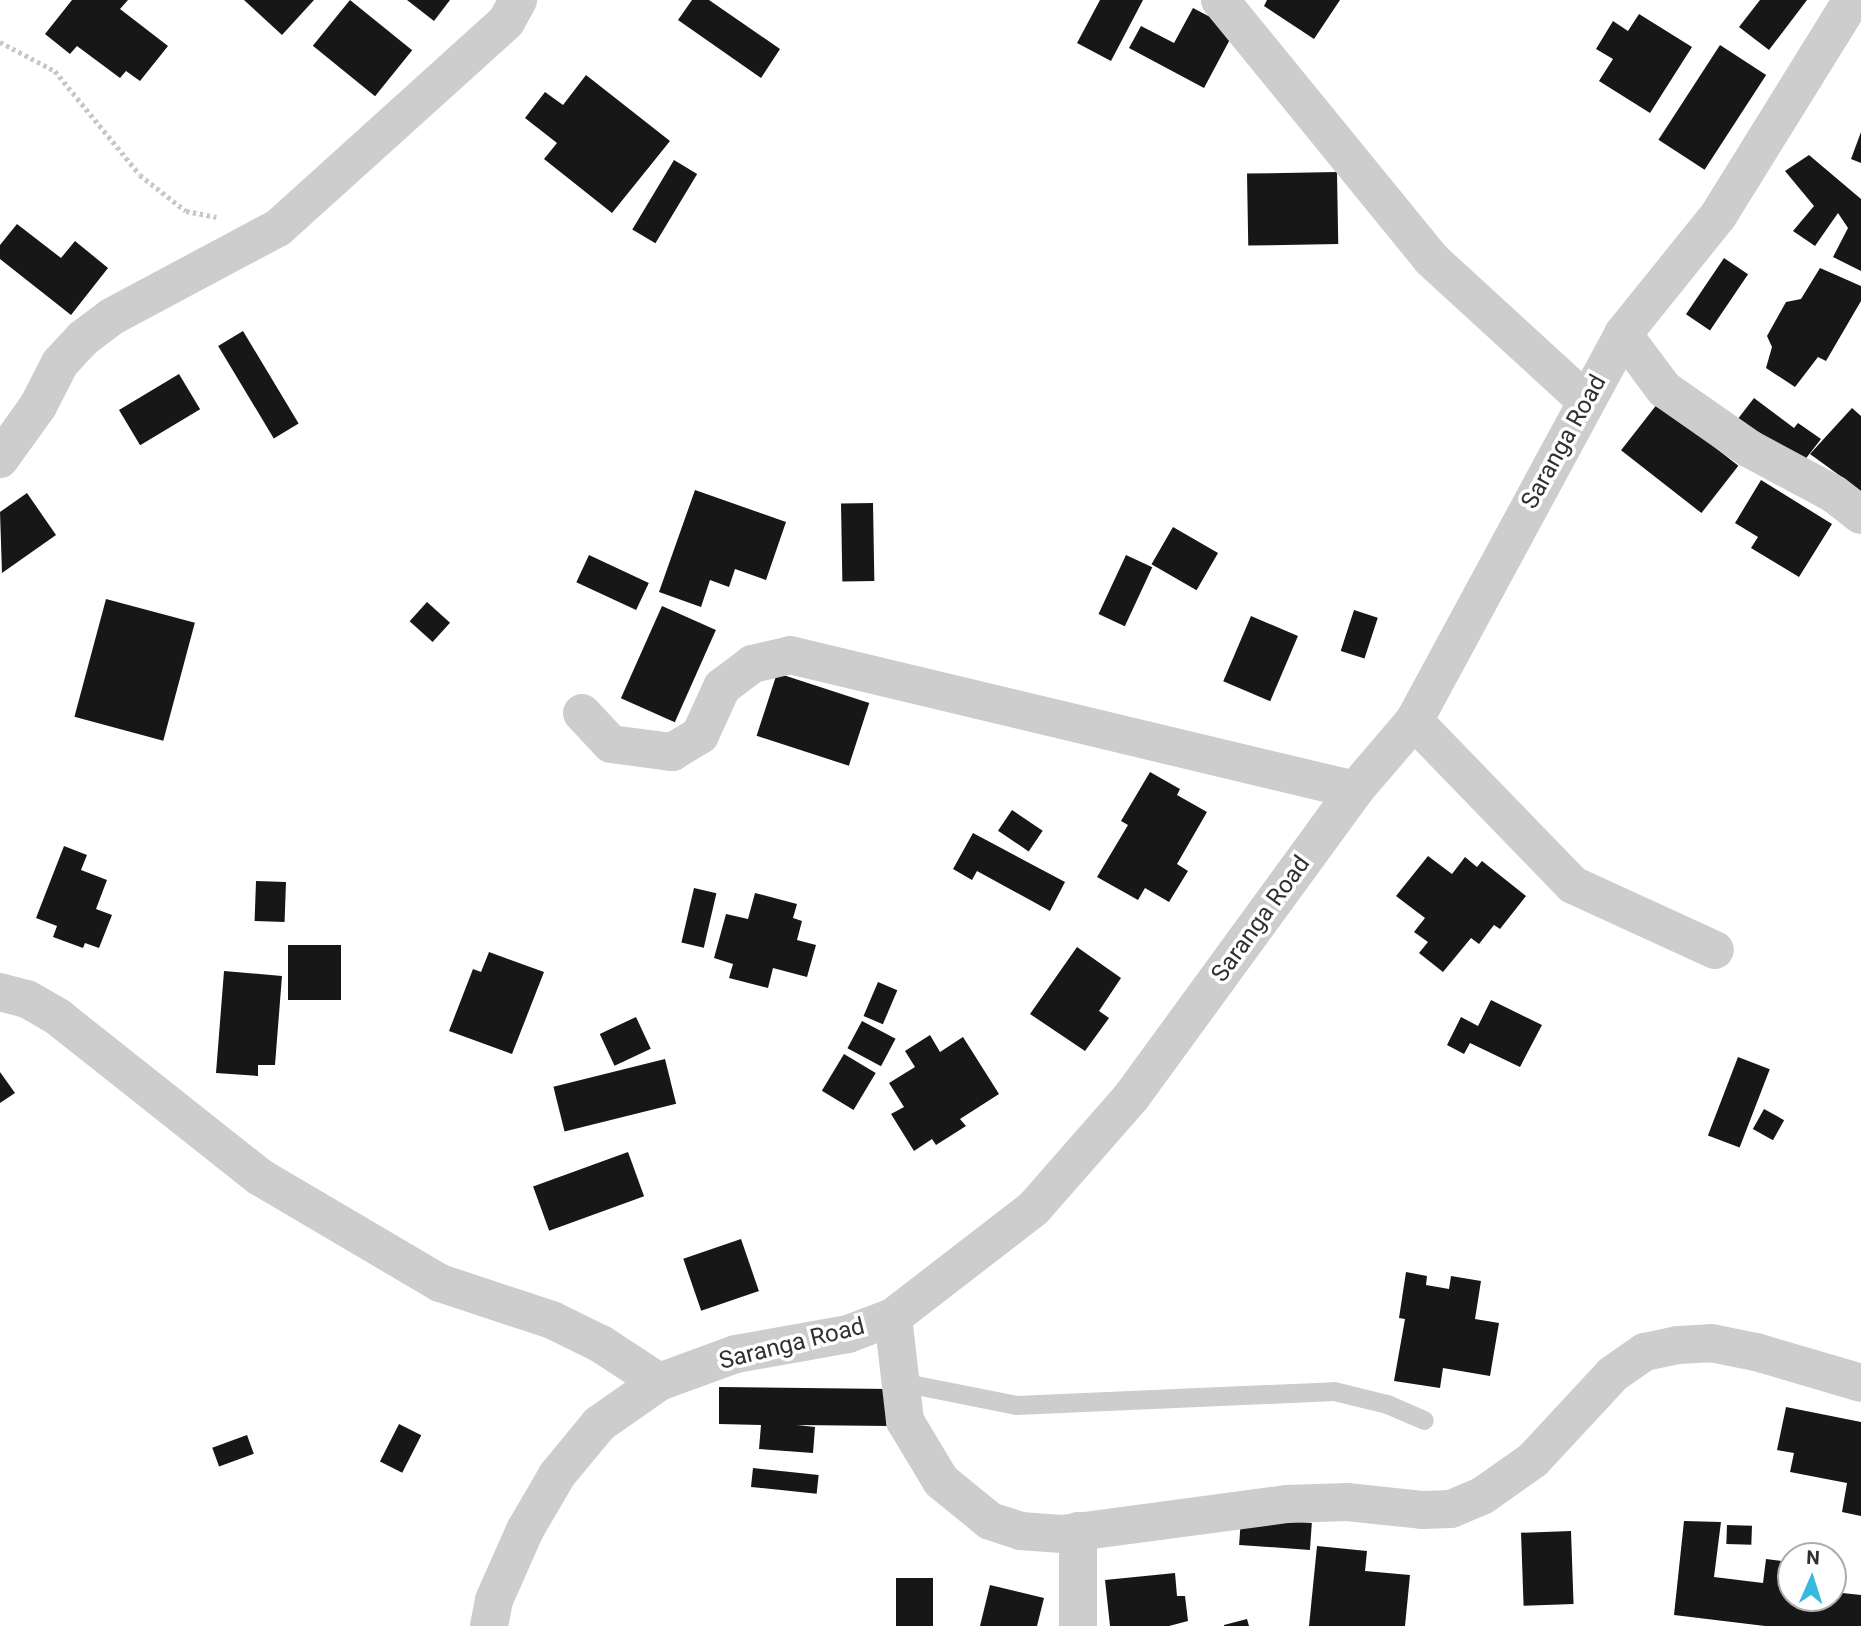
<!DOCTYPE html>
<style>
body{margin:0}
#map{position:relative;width:1861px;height:1626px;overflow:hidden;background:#fff;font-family:Roboto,sans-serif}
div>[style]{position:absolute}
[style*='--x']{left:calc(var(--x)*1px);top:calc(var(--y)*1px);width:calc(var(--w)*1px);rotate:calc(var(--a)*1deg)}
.building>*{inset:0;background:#171717;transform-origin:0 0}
.path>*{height:4.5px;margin-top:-2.25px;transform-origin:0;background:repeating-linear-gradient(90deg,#c7c7c7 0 3.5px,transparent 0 7px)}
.lane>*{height:19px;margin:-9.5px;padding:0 9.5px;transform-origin:9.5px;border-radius:9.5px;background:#cdcdcd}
.street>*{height:38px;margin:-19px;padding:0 19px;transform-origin:19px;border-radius:19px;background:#cdcdcd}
span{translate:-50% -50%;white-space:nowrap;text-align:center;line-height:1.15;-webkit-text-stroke:7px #fff;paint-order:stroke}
.street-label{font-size:24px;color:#303030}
.north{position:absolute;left:1777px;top:1542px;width:70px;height:70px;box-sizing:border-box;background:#fff;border:2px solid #acacac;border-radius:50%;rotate:3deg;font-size:19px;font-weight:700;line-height:28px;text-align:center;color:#303030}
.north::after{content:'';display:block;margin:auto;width:24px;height:32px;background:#3ab9df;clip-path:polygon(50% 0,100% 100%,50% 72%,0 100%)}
</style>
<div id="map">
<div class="building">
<div style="clip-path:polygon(72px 0,128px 0,120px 9px,168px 46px,140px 81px,126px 71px,120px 78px,77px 46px,70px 54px,45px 34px)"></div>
<div style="clip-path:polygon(244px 0,314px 0,282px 35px)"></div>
<div style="left:350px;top:0;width:80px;height:59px;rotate:39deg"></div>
<div style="clip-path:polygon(407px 0,450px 0,434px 21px)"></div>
<div style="clip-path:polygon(692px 0,709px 0,780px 49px,761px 78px,678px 20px)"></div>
<div style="clip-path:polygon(1100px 0,1143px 0,1111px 61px,1077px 43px)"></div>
<div style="clip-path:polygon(1267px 0,1340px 0,1314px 39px,1264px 6px)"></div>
<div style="clip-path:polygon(1760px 0,1807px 0,1769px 50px,1739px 27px)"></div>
<div style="clip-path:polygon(1193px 8px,1235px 30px,1204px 88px,1129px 48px,1141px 26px,1174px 43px)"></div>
<div style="clip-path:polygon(1639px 14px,1692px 47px,1650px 113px,1599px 81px,1613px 59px,1596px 49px,1613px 21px,1628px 31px)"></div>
<div style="left:1720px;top:45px;width:55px;height:113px;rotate:33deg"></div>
<div style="clip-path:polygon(586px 75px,670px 141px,612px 213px,544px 159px,557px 143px,525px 118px,545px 92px,563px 105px)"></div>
<div style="clip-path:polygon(1861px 132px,1861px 163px,1851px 159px)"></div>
<div style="clip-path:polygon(1809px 155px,1861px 199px,1861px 271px,1833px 257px,1848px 228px,1838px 213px,1815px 246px,1793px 231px,1814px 206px,1785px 171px)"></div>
<div style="left:674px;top:160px;width:27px;height:81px;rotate:31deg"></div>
<div style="left:1337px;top:172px;width:72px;height:90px;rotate:89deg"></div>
<div style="clip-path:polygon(17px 224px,61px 258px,75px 241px,108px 268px,71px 315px,0 259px,0 245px)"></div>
<div style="left:1724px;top:258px;width:29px;height:68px;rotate:34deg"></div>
<div style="clip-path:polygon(1820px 268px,1861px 286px,1861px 301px,1826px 361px,1818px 357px,1795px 387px,1766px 368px,1772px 347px,1767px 336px,1786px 302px,1801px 299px)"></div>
<div style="left:243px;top:331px;width:108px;height:29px;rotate:59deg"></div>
<div style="left:179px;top:374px;width:41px;height:70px;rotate:59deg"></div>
<div style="clip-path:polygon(1754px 398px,1794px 428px,1798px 423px,1821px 439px,1800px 466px,1737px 420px)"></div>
<div style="left:1658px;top:403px;width:102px;height:60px;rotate:38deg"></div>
<div style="clip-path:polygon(1852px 408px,1861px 416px,1861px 491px,1810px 454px)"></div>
<div style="clip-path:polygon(1761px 480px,1832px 524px,1799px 577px,1751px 548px,1758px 537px,1735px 523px)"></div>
<div style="clip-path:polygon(695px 490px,786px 522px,766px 580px,735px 569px,729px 587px,710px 580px,701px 607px,659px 592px)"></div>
<div style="clip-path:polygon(27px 493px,56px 535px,2px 573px,0 512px)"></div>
<div style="left:873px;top:503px;width:78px;height:32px;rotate:89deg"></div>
<div style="left:1173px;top:527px;width:52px;height:43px;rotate:30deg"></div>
<div style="left:589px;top:555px;width:66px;height:30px;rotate:25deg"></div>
<div style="left:1126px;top:555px;width:29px;height:65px;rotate:25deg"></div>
<div style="left:106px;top:599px;width:92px;height:122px;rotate:15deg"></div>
<div style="left:427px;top:602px;width:31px;height:26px;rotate:42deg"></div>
<div style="left:662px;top:606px;width:59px;height:101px;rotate:24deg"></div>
<div style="left:1354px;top:610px;width:25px;height:43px;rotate:18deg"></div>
<div style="left:1251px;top:616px;width:51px;height:71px;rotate:23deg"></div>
<div style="left:777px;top:673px;width:97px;height:66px;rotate:18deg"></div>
<div style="clip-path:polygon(1150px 772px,1180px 789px,1177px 795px,1207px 812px,1177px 864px,1188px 871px,1169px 902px,1145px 888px,1138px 900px,1097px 877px,1128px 825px,1121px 821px)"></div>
<div style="left:1012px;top:810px;width:37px;height:25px;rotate:34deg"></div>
<div style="clip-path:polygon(973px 833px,1065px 882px,1050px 911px,977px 871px,972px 880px,953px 869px)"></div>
<div style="clip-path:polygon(64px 846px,87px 855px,81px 870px,107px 880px,96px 909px,112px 915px,99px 948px,85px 943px,83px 948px,53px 937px,57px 926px,36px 918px)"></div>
<div style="clip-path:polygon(1428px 856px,1452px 874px,1465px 857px,1477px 867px,1482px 861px,1526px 896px,1500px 929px,1494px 925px,1479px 944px,1471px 938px,1443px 972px,1419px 953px,1428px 942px,1414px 932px,1425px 918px,1396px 896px)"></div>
<div style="left:256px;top:881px;width:30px;height:40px;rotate:2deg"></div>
<div style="left:694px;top:888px;width:23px;height:56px;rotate:13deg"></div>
<div style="clip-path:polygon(755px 893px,797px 904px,793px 918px,802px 921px,797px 940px,816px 945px,807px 977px,773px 968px,768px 988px,729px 978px,733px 964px,714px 958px,726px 914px,748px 919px)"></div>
<div style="left:288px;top:945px;width:53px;height:55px"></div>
<div style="clip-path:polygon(1077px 947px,1121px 978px,1099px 1011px,1109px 1018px,1085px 1051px,1030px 1014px)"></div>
<div style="clip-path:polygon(489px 952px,544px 972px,512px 1054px,449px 1031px,473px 969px,481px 972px)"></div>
<div style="clip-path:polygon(224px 971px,282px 976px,275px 1065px,258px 1065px,258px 1076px,216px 1073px)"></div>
<div style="left:878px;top:982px;width:21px;height:37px;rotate:23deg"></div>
<div style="clip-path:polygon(1491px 1000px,1542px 1025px,1520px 1067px,1470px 1043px,1464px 1054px,1447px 1045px,1461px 1017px,1478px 1026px)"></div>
<div style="left:636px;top:1017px;width:35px;height:40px;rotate:65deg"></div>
<div style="left:862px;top:1021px;width:38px;height:31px;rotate:28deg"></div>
<div style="clip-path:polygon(930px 1035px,940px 1052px,963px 1037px,999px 1094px,960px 1119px,966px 1126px,936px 1145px,932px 1139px,914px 1151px,891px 1114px,904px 1107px,889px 1083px,915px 1067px,905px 1051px)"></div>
<div style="left:844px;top:1054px;width:37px;height:43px;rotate:31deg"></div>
<div style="left:1738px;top:1057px;width:34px;height:84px;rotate:21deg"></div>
<div style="left:665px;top:1059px;width:46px;height:115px;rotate:76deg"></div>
<div style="clip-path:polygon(0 1072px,15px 1093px,0 1103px)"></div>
<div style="left:1764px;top:1109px;width:23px;height:23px;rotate:29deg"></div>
<div style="left:628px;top:1152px;width:47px;height:101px;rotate:70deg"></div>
<div style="left:741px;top:1239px;width:55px;height:61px;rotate:71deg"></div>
<div style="clip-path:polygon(1406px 1272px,1427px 1276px,1426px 1285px,1449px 1289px,1451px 1276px,1481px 1281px,1475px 1319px,1499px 1323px,1490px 1376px,1443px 1368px,1440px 1388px,1394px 1381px,1405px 1319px,1399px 1318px)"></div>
<div style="clip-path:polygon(719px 1387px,889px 1389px,889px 1426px,797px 1425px,815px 1427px,813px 1453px,759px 1449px,761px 1425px,719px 1424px)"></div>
<div style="clip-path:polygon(1786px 1407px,1861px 1422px,1861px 1516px,1842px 1512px,1847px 1483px,1790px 1472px,1794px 1453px,1777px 1450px)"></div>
<div style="left:399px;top:1424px;width:25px;height:42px;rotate:27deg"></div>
<div style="left:247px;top:1435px;width:20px;height:37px;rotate:70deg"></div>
<div style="left:753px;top:1468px;width:66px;height:19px;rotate:6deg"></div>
<div style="left:1241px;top:1518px;width:71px;height:27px;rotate:4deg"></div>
<div style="clip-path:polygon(1684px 1521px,1721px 1522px,1714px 1577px,1763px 1583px,1766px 1559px,1791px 1562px,1791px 1598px,1833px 1598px,1833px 1592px,1861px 1595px,1861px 1626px,1765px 1626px,1674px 1615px)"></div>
<div style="left:1727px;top:1525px;width:25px;height:19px;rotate:2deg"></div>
<div style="left:1571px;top:1531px;width:73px;height:50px;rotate:88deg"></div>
<div style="clip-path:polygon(1317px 1546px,1367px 1551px,1365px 1571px,1410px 1575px,1405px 1626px,1309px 1626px)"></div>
<div style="clip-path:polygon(1175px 1573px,1177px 1596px,1185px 1596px,1188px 1621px,1169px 1626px,1110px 1626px,1105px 1580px)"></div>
<div style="left:896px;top:1578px;width:37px;height:48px"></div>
<div style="clip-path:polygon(990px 1585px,1044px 1598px,1037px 1626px,980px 1626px)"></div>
<div style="clip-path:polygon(1247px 1619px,1249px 1626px,1224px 1626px,1224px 1625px)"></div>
</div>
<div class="path">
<div style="--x:0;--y:42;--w:62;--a:27.8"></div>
<div style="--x:55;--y:71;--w:134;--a:50.7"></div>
<div style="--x:140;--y:175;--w:58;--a:38"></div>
<div style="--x:186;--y:211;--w:31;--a:11"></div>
</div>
<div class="lane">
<div style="--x:901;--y:1382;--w:117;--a:11.3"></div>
<div style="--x:1016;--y:1405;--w:318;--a:-2.5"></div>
<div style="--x:1334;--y:1391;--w:55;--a:13.8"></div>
<div style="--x:1387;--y:1404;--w:40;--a:23.4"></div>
</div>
<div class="street">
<div style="--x:1220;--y:0;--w:334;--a:50.8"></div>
<div style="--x:1431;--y:259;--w:209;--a:42.5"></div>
<div style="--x:1623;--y:334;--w:69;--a:53.3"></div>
<div style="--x:1664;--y:389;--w:105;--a:34.9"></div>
<div style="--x:1750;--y:449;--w:95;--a:28.2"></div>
<div style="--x:1834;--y:494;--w:34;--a:38"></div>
<div style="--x:0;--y:459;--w:65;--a:-54.4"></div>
<div style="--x:38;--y:406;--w:48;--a:-62.9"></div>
<div style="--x:60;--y:363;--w:33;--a:-47"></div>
<div style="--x:82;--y:339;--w:36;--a:-37"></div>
<div style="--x:111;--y:317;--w:189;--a:-28.1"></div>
<div style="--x:278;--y:228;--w:307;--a:-42.1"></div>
<div style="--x:506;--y:22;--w:25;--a:-61"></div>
<div style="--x:582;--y:713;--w:42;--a:46.9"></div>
<div style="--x:611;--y:744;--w:62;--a:7.5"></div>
<div style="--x:672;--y:752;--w:33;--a:-31"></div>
<div style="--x:700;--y:735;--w:53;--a:-65.4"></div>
<div style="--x:722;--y:687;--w:38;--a:-37"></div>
<div style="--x:752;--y:664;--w:39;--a:-13"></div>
<div style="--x:790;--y:655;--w:581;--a:13.44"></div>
<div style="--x:1414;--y:721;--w:228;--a:45.9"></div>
<div style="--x:1573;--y:885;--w:156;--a:24.6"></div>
<div style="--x:0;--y:992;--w:28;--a:15"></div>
<div style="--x:27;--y:999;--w:36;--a:30"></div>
<div style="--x:58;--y:1017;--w:258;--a:38.4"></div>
<div style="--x:260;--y:1177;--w:209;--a:30.5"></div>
<div style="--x:440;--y:1283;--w:118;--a:18.3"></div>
<div style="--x:552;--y:1320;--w:55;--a:26.1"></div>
<div style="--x:601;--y:1344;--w:69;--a:33.2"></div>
<div style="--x:893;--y:1317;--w:105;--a:83.4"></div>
<div style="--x:905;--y:1421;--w:70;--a:59"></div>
<div style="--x:941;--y:1481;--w:63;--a:39.2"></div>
<div style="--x:990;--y:1521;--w:32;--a:18"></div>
<div style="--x:1020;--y:1531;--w:42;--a:4.1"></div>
<div style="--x:1062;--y:1534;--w:227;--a:-7.6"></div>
<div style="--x:1287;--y:1504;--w:60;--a:-1.9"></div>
<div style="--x:1347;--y:1502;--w:75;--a:6.1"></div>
<div style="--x:1422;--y:1510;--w:29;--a:-2"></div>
<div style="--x:1451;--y:1509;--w:34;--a:-23"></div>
<div style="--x:1482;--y:1496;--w:62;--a:-35.2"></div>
<div style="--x:1533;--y:1460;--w:117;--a:-47.1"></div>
<div style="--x:1613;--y:1374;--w:39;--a:-35"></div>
<div style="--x:1645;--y:1352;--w:34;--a:-12"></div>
<div style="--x:1678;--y:1345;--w:33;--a:-3"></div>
<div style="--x:1711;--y:1343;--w:46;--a:11.3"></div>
<div style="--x:1756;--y:1352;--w:109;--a:16.4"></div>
<div style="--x:489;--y:1626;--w:26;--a:-79"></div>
<div style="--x:494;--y:1600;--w:77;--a:-66.1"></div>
<div style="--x:525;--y:1530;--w:64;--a:-59.8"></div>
<div style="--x:557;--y:1475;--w:66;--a:-50.5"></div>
<div style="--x:599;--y:1424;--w:73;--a:-35"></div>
<div style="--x:659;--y:1382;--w:82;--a:-20"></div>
<div style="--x:736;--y:1354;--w:114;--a:-10.1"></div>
<div style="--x:848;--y:1334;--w:48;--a:-20.7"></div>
<div style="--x:893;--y:1317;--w:178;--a:-37.7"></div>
<div style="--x:1034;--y:1208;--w:149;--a:-48.8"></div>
<div style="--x:1132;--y:1096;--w:379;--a:-53.9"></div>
<div style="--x:1355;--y:790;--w:91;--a:-49.5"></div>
<div style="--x:1414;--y:721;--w:440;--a:-61.6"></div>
<div style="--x:1623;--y:334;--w:151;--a:-51.2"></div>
<div style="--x:1718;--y:216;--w:254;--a:-58.2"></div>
<div style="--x:1078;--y:1626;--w:95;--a:-90"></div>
</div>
<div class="street-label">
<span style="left:1564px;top:442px;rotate:-61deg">Saranga Road</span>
<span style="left:1261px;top:919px;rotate:-54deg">Saranga Road</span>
<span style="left:792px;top:1344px;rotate:-14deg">Saranga Road</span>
</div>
<div class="north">N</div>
</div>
